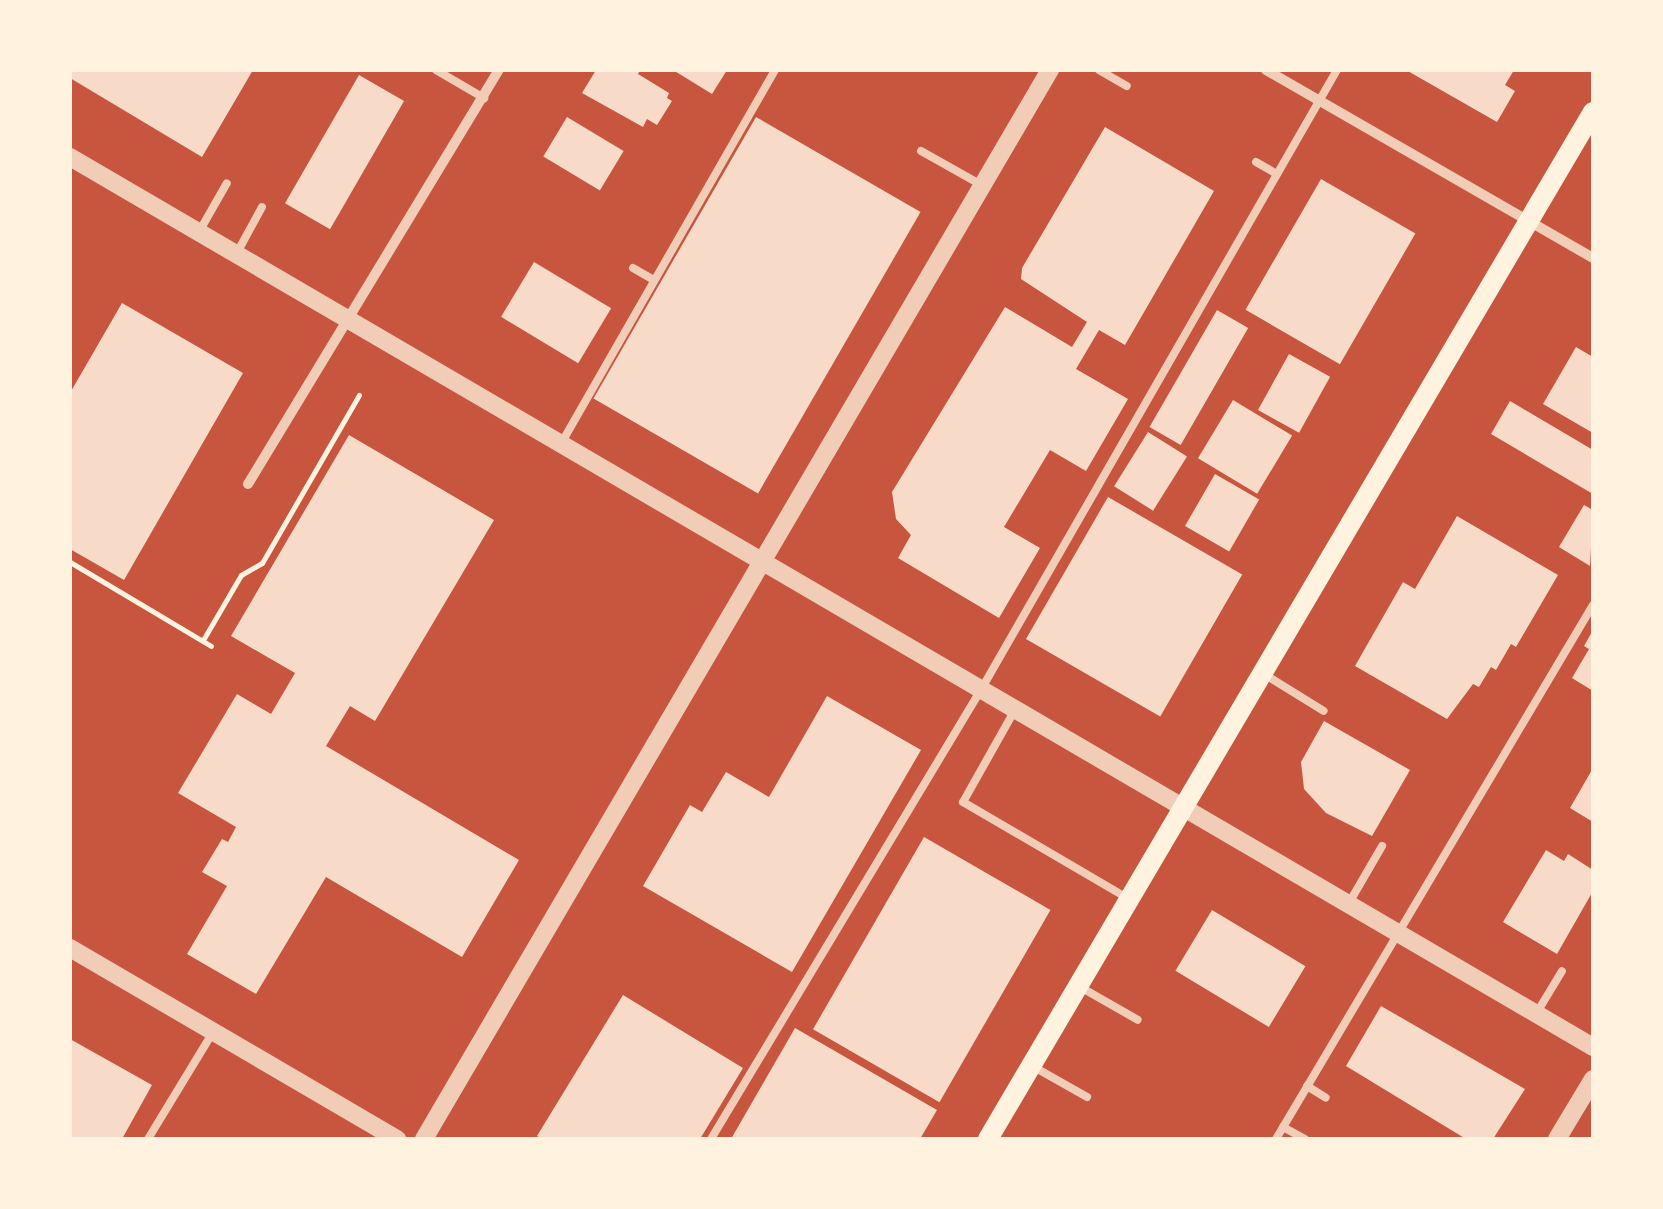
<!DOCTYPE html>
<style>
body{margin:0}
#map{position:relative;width:1663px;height:1209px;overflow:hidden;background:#c8553d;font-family:Karla,sans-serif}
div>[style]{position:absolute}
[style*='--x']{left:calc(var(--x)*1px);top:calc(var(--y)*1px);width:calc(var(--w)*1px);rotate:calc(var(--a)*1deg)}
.building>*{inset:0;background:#f7dbc8;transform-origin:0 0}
.path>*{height:5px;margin:-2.5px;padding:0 2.5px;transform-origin:2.5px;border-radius:2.5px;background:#fff3e0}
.service>*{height:8px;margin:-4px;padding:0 4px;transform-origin:4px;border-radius:4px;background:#f1ccb7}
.minor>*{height:10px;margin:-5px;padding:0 5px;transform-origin:5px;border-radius:5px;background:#f1ccb7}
.tertiary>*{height:18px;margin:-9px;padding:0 9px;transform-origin:9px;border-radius:9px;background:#f1ccb7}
.secondary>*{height:20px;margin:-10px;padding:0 10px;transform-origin:10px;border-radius:10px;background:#fff3e0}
span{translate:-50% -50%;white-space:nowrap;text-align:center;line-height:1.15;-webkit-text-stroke:10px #fff3e0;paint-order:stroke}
.frame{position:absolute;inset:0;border:72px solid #fff3e0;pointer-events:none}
</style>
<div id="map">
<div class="building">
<div style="clip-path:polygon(70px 70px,253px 70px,202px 157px,70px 78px)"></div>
<div style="clip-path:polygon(596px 70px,640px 70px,638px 74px,669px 93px,667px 98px,672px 101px,657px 125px,647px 119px,643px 127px,582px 93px)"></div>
<div style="clip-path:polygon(673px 70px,727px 70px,712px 94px)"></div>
<div style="clip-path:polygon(1406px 70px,1514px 70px,1505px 85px,1515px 91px,1497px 122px)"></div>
<div style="left:359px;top:75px;width:52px;height:148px;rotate:30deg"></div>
<div style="left:567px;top:117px;width:66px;height:46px;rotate:31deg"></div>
<div style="left:756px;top:117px;width:190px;height:325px;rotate:30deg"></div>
<div style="clip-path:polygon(1105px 127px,1214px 191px,1125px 345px,1099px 330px,1076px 369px,1128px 399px,1086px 471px,1050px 450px,1004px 527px,1040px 548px,999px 618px,898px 558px,911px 535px,896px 519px,892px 492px,1005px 307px,1072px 347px,1087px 322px,1021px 279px,1022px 268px)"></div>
<div style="left:1321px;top:179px;width:109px;height:151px;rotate:30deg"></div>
<div style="left:534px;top:262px;width:90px;height:64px;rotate:31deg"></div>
<div style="clip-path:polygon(122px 303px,243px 373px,124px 580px,70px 549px,70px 393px)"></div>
<div style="left:1217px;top:310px;width:36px;height:135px;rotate:30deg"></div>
<div style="clip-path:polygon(1576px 347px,1593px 357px,1593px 433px,1543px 404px)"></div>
<div style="left:1289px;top:354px;width:47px;height:64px;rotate:29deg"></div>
<div style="left:1233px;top:400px;width:69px;height:68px;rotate:31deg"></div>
<div style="clip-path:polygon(1510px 401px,1593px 450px,1593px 494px,1491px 434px)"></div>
<div style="left:1148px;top:432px;width:46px;height:64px;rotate:32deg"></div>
<div style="clip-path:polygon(349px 435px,494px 520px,375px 721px,350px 706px,326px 746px,519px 860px,462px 957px,326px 877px,256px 994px,187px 954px,227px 886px,202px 872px,222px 839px,228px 842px,236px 827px,178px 793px,237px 694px,271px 714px,295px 673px,231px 636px)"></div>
<div style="left:1215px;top:474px;width:51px;height:60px;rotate:30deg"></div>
<div style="left:1108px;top:497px;width:155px;height:164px;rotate:30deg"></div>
<div style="clip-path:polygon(1584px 505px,1593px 510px,1590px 566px,1559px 547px)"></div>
<div style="clip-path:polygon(1457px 516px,1558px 575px,1516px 647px,1511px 644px,1496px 670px,1491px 667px,1479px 687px,1473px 684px,1447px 719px,1355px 666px,1403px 582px,1415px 589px)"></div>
<div style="clip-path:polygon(1593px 630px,1593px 691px,1572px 678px,1589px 649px,1584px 646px)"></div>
<div style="clip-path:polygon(827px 696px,921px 750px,792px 972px,643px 886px,690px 805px,702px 812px,726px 772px,769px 797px)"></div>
<div style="clip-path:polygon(1324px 721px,1410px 770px,1372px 836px,1326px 813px,1304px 789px,1301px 762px)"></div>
<div style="clip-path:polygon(1593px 768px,1593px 822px,1570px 808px)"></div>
<div style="left:924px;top:837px;width:146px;height:222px;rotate:30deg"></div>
<div style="clip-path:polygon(1546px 850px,1564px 861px,1568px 854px,1593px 870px,1593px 891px,1557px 954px,1503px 922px)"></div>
<div style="left:1212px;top:910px;width:109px;height:71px;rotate:31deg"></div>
<div style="clip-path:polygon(623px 995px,743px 1068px,700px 1139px,542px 1139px,537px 1136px)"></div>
<div style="clip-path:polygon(1381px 1006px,1525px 1089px,1493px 1139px,1466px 1139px,1346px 1066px)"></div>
<div style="clip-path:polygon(795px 1028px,937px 1110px,920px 1139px,731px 1139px)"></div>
<div style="clip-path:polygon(70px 1039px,152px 1085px,122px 1139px,70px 1139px)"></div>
</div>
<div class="path">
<div style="--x:70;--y:562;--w:164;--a:30.8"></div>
<div style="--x:203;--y:640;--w:75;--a:-59.7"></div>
<div style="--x:241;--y:575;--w:24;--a:-30"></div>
<div style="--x:262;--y:563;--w:194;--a:-60"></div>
</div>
<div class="service">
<div style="--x:436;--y:70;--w:56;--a:30.3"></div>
<div style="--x:1099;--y:70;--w:32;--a:30"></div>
<div style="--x:921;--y:151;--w:71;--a:29.4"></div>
<div style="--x:1256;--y:162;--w:24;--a:30"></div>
<div style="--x:199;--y:232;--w:56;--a:-60.3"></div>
<div style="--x:238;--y:251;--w:50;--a:-61.4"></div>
<div style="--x:633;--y:268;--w:24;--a:30"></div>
<div style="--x:562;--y:442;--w:429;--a:-60.2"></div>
<div style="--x:1264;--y:674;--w:70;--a:31.7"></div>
<div style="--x:1016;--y:708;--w:108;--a:119.4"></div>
<div style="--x:963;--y:802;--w:192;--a:30.3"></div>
<div style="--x:1349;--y:903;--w:66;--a:-59.9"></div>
<div style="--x:1082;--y:988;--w:64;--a:29.7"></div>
<div style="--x:1536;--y:1014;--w:50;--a:-58.8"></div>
<div style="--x:1034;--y:1067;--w:61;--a:29.5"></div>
<div style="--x:1307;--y:1086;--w:22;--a:32"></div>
<div style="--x:1283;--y:1127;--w:25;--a:29"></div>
<div style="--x:148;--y:1139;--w:125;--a:-58.7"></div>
<div style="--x:711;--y:1139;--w:526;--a:-59"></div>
<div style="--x:982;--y:688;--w:713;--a:-60.13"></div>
<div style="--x:1276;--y:1139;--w:621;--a:-59.31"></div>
</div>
<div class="minor">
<div style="--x:1266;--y:70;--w:377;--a:29.9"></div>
<div style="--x:248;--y:484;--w:484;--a:-58.8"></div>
</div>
<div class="tertiary">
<div style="--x:70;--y:157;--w:1764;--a:30.3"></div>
<div style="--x:70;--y:948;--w:379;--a:30.3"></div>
<div style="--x:424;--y:1139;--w:1239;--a:-59.65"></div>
<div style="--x:1557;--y:1139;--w:70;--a:-59"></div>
</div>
<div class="secondary">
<div style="--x:988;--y:1139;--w:1192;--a:-59.5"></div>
</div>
<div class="frame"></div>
</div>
